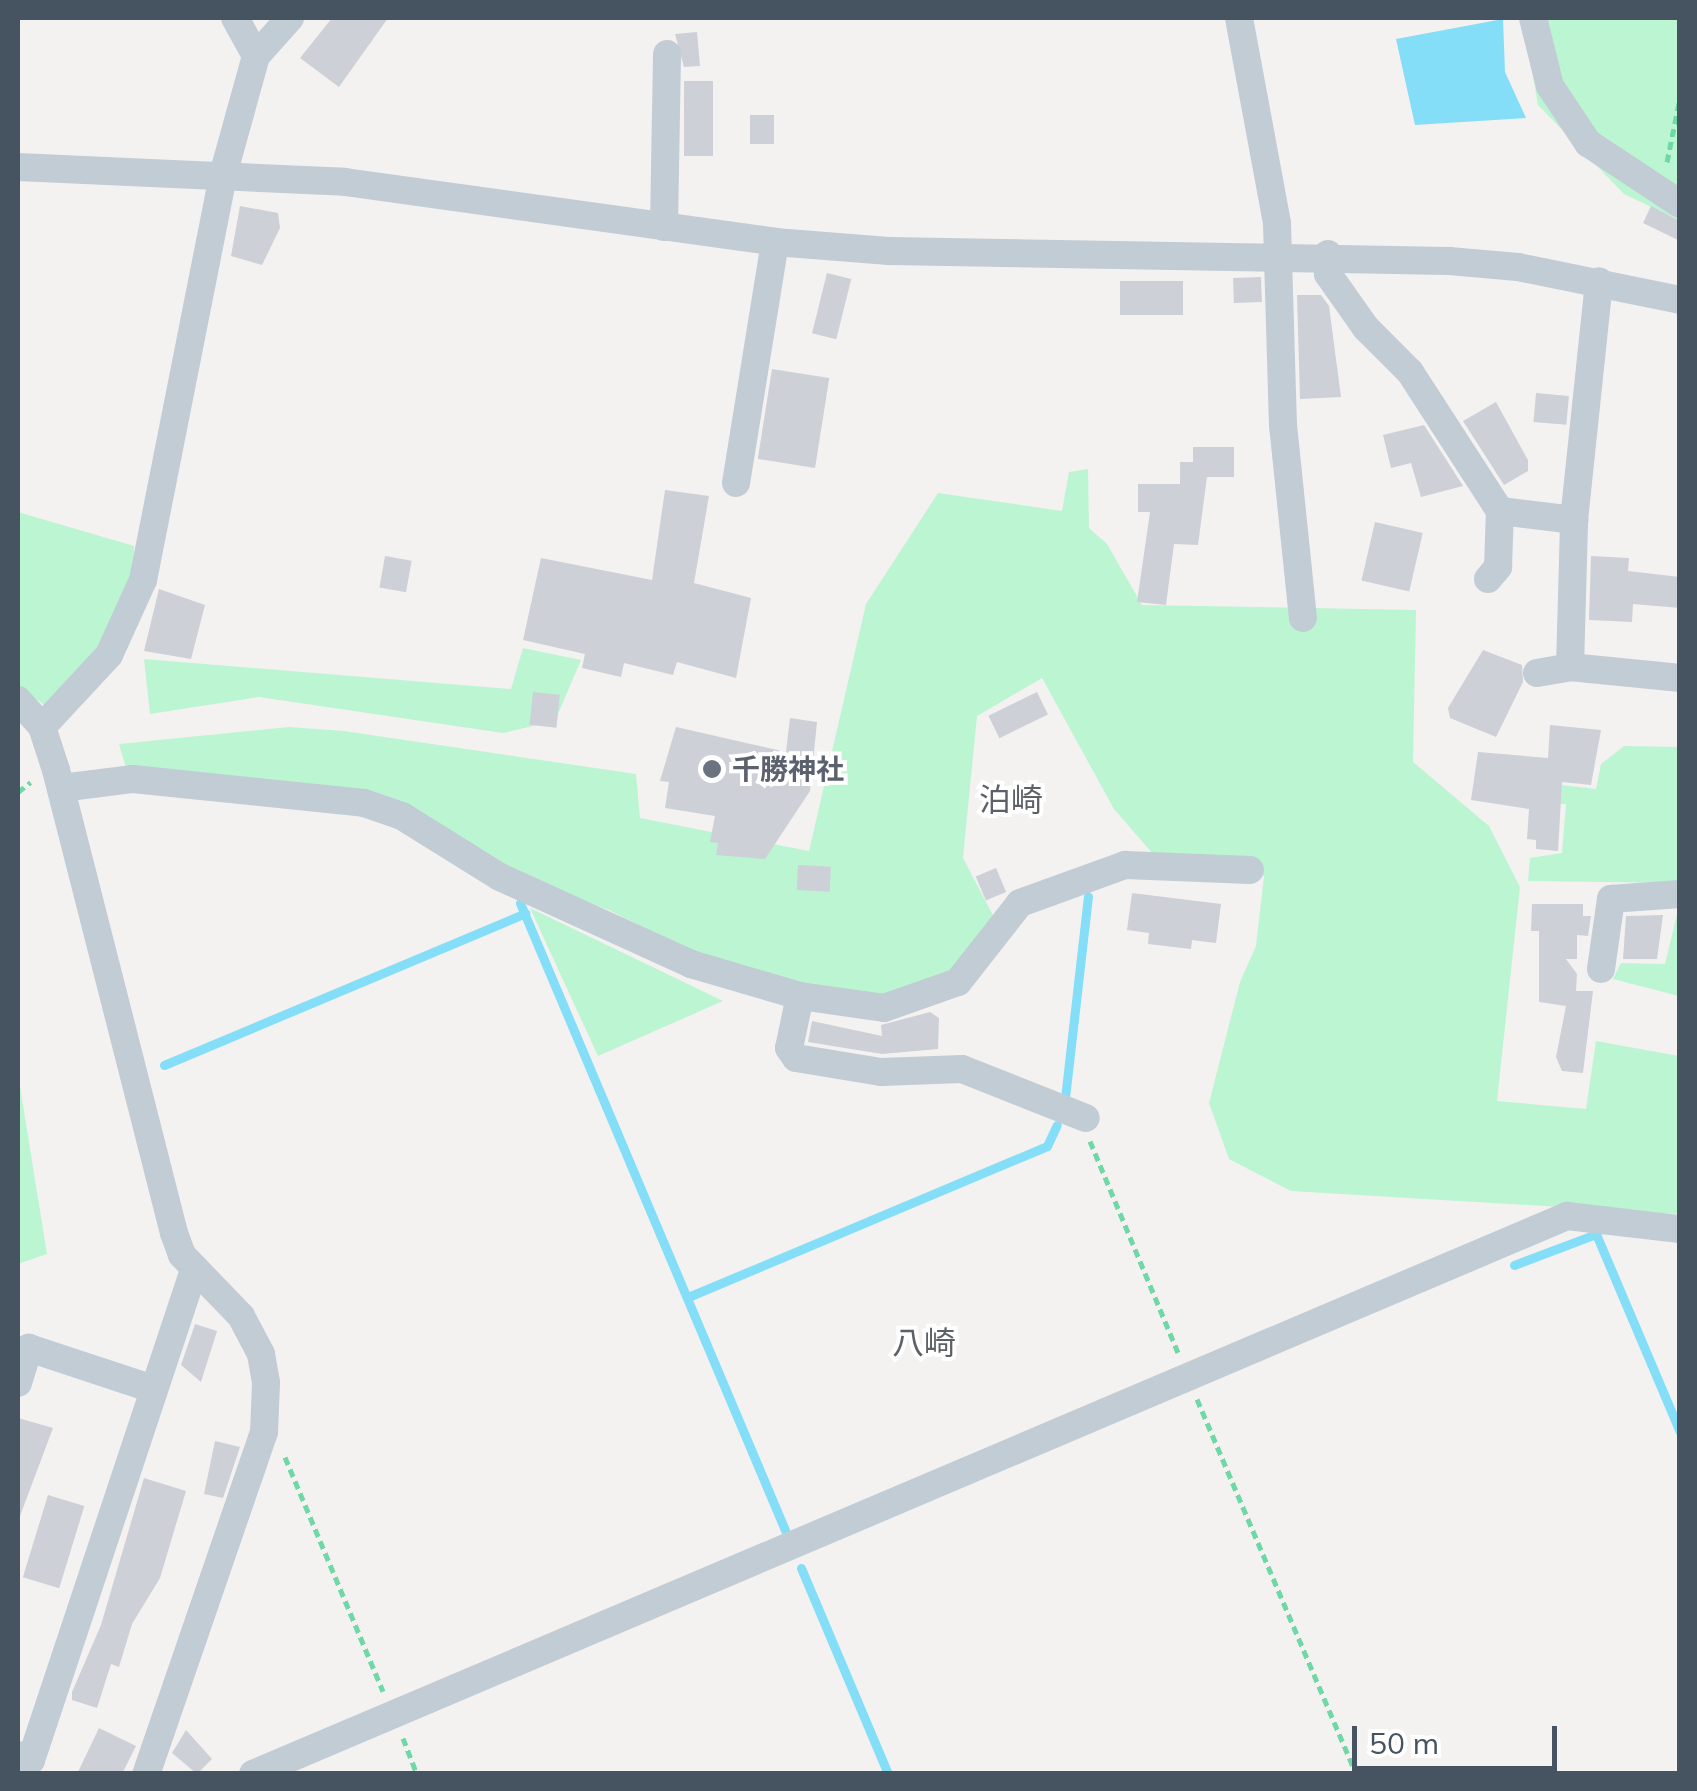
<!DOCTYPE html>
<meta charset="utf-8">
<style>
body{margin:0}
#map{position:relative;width:1697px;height:1791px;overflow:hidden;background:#f4f1f1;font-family:Mulish,"Noto Sans JP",sans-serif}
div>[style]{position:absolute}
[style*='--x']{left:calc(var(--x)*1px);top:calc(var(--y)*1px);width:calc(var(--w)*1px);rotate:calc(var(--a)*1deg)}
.green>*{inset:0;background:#bcf5d2}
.water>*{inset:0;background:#84def7}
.stream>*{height:9px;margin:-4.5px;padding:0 4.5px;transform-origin:4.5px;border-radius:4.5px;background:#84def7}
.building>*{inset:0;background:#cdd0d7;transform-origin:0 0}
.path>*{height:5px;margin-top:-2.5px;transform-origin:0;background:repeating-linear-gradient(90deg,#6fd8a5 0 8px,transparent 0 13px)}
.minor>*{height:28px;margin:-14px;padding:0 14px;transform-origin:14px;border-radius:14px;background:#c1ccd4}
.dots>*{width:28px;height:28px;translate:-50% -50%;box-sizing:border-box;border:5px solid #fff;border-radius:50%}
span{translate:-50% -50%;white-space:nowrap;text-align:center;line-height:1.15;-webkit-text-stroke:8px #fff;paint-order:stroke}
.worship-label{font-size:28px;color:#5b616d;font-weight:700}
.left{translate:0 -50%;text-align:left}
.quarter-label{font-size:32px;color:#5d6167}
.frame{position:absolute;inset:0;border:20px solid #465462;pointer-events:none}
.scale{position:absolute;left:1352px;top:1726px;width:205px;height:45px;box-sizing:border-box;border:5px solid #465462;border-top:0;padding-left:12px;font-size:30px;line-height:35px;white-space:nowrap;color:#465462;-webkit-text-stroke:8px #fff;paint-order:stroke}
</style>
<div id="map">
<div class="green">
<div style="clip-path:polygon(1523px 18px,1679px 18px,1679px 220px,1624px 194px,1538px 105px)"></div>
<div style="clip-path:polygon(1088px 469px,1089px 528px,1107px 544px,1142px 605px,1416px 610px,1413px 762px,1489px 826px,1520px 887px,1497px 1101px,1586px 1109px,1596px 1041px,1679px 1056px,1679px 1214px,1291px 1191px,1229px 1159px,1209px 1103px,1240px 982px,1256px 946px,1264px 876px,1166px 869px,1114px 809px,1042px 678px,977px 716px,963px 858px,996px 921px,955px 976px,903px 1000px,802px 987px,707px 959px,609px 910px,511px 873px,421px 818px,126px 768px,119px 744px,289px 727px,344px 731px,636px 774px,640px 818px,809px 851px,866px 604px,938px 493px,1062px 511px,1069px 472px)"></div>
<div style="clip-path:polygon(18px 512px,134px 546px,133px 579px,103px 641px,47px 707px,18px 686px)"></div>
<div style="clip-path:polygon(523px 648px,581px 660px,555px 721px,503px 733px,259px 697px,150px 714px,144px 659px,511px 689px)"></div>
<div style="clip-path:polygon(1624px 746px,1679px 747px,1679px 883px,1528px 881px,1530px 858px,1562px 853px,1566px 804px,1533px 803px,1536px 782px,1596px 789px,1601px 764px)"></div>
<div style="clip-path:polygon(1679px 906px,1679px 996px,1613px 979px,1621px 963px,1665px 964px)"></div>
<div style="clip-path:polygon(530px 908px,723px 1001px,598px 1056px)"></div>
<div style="clip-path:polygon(18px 1074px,47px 1254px,18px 1264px)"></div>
</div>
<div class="water">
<div style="clip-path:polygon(1503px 19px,1505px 72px,1526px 118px,1415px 125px,1396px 39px)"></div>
</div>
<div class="stream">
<div style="--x:520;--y:903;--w:681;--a:67.09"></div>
<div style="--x:164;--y:1065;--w:392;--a:-22.8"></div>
<div style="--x:1065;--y:1098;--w:203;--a:-83.5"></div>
<div style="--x:1514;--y:1265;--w:88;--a:-20.7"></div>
<div style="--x:1596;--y:1234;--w:215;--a:67"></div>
<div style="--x:688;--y:1297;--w:389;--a:-22.8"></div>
<div style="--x:1047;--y:1146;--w:23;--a:-65"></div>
<div style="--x:801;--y:1568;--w:224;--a:67.1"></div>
</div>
<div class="building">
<div style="clip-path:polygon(332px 18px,388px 18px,339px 87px,300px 58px)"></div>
<div style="clip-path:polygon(697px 32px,700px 66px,684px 67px,675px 34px)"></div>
<div style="left:684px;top:81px;width:29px;height:75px"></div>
<div style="left:750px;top:115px;width:24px;height:29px"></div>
<div style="clip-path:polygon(240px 206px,278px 213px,280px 228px,262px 265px,231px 256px)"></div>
<div style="clip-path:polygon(1651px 206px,1680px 221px,1680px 241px,1643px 223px)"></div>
<div style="left:827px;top:273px;width:25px;height:62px;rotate:14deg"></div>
<div style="left:1261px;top:277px;width:25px;height:28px;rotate:88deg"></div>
<div style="left:1120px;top:281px;width:63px;height:34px"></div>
<div style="clip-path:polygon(1297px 295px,1321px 295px,1329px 306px,1341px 397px,1300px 399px)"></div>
<div style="left:772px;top:369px;width:58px;height:91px;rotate:9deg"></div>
<div style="left:1536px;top:393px;width:33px;height:29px;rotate:5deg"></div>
<div style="clip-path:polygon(1496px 402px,1528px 460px,1528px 471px,1504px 485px,1463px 421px)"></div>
<div style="clip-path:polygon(1424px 425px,1463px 486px,1421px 497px,1411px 463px,1391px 468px,1383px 435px)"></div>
<div style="clip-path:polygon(1193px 447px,1234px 447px,1234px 477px,1207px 477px,1198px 545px,1174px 544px,1166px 605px,1137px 602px,1150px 512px,1138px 512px,1138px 484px,1180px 484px,1180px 462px,1193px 462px)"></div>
<div style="clip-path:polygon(665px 490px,709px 496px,694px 583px,751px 598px,736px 678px,677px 662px,673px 675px,624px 663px,621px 677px,582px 668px,585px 654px,523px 640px,541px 558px,652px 580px)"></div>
<div style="left:1375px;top:522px;width:49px;height:60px;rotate:13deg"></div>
<div style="left:385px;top:556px;width:27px;height:32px;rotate:10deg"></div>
<div style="clip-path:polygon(1591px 556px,1629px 558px,1628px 571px,1680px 577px,1680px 608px,1633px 604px,1632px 622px,1589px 620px)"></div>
<div style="clip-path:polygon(159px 589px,205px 605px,191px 659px,144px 651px)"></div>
<div style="clip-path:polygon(1483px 650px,1522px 665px,1523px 682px,1496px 737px,1450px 718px,1448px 708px)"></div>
<div style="left:533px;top:692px;width:27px;height:33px;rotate:6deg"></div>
<div style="left:1037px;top:692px;width:25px;height:54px;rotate:64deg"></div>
<div style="clip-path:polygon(790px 718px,817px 722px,810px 791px,765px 859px,716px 855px,718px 843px,710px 842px,715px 816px,665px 808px,669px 782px,660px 781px,676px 727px,786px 752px)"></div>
<div style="clip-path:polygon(1550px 725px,1601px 730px,1591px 785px,1562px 782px,1558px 851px,1536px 849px,1536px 840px,1527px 839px,1529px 809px,1471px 800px,1478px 752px,1548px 758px)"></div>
<div style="left:798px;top:865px;width:33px;height:25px;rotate:3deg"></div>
<div style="left:996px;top:868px;width:26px;height:22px;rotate:67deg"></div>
<div style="clip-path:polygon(1132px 893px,1221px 904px,1216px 943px,1192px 940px,1191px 949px,1148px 944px,1149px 933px,1127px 930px)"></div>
<div style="clip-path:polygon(1532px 904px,1583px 904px,1583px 916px,1591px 916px,1588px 936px,1577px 935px,1577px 959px,1566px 959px,1577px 974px,1576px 991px,1593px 991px,1583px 1073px,1562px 1071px,1556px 1057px,1566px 1006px,1539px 1002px,1539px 931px,1531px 931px)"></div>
<div style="clip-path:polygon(1663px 915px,1657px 959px,1623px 959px,1626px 916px)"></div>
<div style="clip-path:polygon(930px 1012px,939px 1018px,938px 1049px,882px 1054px,808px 1042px,812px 1021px,882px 1036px,881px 1025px)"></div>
<div style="clip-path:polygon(195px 1324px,217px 1331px,201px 1382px,181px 1365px)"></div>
<div style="clip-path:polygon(18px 1418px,53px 1428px,20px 1516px,18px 1515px)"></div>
<div style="clip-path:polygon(215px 1441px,240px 1447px,223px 1498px,204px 1494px)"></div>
<div style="clip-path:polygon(144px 1478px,186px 1491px,160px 1578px,132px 1624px,119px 1667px,111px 1664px,97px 1708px,72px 1700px,72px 1692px,101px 1625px)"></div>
<div style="left:48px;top:1495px;width:38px;height:86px;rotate:17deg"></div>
<div style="clip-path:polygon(99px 1728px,136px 1746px,122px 1774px,77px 1774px)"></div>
<div style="clip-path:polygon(186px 1730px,212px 1759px,197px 1774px,172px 1753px)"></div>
</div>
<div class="path">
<div style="--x:1667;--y:162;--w:65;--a:-78.5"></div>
<div style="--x:18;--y:792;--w:16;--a:-38"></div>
<div style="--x:1090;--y:1141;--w:229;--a:67.4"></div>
<div style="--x:1197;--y:1399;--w:407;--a:67"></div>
<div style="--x:285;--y:1457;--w:254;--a:67.3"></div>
<div style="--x:403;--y:1738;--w:39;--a:69"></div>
</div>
<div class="minor">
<div style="--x:1239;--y:18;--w:209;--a:79.5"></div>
<div style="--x:1277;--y:224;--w:201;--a:88.3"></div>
<div style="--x:1283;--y:425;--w:194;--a:84.1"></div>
<div style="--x:1533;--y:18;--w:70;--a:76"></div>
<div style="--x:1550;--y:86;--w:69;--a:56.3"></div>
<div style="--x:1588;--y:143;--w:110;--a:33.5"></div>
<div style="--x:256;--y:56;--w:51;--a:-48.2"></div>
<div style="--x:18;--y:167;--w:327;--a:2.6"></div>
<div style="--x:345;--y:182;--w:434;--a:7.9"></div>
<div style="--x:775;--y:242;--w:114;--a:4.5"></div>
<div style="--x:889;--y:251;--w:560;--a:1.02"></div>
<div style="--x:1449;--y:261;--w:69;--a:5"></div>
<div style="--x:1518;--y:267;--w:165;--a:11.5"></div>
<div style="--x:664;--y:227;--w:173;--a:-89"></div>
<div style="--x:1328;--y:254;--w:20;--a:90"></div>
<div style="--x:1328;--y:274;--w:66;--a:54.9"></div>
<div style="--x:1366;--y:328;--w:62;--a:45"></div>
<div style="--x:1410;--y:372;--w:166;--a:57.1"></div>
<div style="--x:1500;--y:511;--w:75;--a:6.9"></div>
<div style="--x:736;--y:483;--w:244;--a:-80.8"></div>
<div style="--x:1488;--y:579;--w:16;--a:-50"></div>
<div style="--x:1498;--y:567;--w:56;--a:-88"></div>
<div style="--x:1570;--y:667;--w:147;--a:-88.4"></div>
<div style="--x:1574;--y:520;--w:240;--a:-84"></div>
<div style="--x:1537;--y:673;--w:34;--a:-10"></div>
<div style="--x:1570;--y:667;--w:111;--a:5.7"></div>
<div style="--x:18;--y:700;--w:36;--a:48"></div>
<div style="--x:42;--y:727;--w:45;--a:72"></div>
<div style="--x:56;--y:770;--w:478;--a:75.7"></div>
<div style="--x:174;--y:1233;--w:23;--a:70"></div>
<div style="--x:182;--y:1255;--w:85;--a:46"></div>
<div style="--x:241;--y:1316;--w:43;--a:62.2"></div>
<div style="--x:261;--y:1354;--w:29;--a:80"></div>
<div style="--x:266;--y:1383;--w:49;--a:92.3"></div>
<div style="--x:264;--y:1432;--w:362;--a:109"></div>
<div style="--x:42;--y:727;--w:98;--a:-47.1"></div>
<div style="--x:109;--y:655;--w:82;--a:-65.6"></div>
<div style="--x:143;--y:580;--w:413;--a:-78.8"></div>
<div style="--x:223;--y:175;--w:123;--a:-74.5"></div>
<div style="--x:256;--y:56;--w:43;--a:-118.9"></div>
<div style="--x:61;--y:788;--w:73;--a:-7.1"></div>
<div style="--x:133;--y:779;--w:232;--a:5.9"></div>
<div style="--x:364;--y:803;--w:40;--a:18.9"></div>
<div style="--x:402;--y:816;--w:115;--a:31.9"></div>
<div style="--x:500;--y:877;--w:210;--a:24.5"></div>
<div style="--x:691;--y:964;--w:114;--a:16.4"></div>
<div style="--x:800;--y:996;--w:85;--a:8.1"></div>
<div style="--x:884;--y:1008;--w:78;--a:-19.4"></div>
<div style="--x:958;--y:982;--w:100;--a:-51.9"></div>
<div style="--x:1020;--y:903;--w:112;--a:-19.9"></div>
<div style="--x:1125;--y:865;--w:125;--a:2.3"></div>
<div style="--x:1601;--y:969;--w:71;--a:-81.9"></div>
<div style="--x:1611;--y:899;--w:69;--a:-4.1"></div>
<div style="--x:800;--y:996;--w:53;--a:101.9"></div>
<div style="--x:789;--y:1048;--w:12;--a:55"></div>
<div style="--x:796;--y:1058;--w:86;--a:9.4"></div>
<div style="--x:881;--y:1072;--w:81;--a:-2.1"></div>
<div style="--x:962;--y:1069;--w:133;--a:21.6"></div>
<div style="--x:18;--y:1353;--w:12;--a:-24"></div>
<div style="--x:29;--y:1348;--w:131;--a:18.3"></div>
<div style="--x:18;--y:1383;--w:37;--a:-73"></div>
<div style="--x:18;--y:1755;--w:14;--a:21"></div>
<div style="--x:31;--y:1760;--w:516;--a:-71.6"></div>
<div style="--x:253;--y:1774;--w:1428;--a:-23.01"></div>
<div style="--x:1567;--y:1216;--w:114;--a:6.6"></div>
</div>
<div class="dots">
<div style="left:712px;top:769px;background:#6b7280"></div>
</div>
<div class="worship-label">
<span class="left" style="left:732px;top:769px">千勝神社</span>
</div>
<div class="quarter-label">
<span style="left:1011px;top:799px">泊崎</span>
<span style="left:924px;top:1342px">八崎</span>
</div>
<div class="frame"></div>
<div class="scale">50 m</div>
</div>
